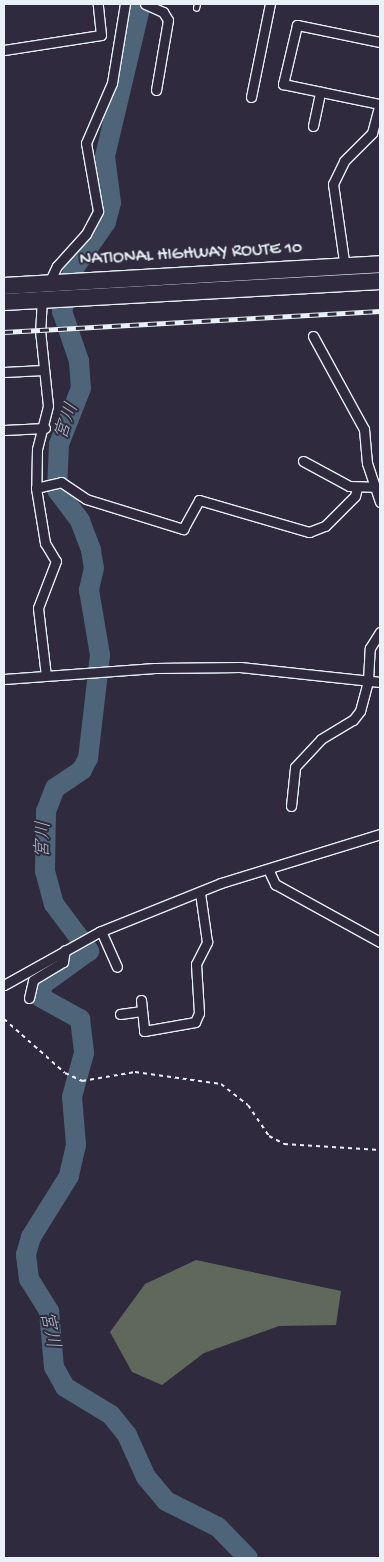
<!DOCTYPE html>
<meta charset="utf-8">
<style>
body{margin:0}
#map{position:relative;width:384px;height:1562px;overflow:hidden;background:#2f2a3d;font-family:"Gochi Hand","Klee One",sans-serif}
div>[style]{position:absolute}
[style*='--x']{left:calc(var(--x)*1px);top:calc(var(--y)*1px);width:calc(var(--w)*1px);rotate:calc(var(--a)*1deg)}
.green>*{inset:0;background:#60685b}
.river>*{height:20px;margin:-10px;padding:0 10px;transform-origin:10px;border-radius:10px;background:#4e6479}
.path>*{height:2px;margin-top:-1px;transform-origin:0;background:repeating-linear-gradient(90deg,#e8f1f8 0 4px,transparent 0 8px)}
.roads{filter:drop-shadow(1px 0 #e8f1f8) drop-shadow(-1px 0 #e8f1f8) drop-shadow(0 1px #e8f1f8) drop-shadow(0 -1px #e8f1f8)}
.lane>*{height:4.5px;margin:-2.25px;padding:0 2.25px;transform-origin:2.25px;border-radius:2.25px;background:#2f2a3d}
.street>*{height:9px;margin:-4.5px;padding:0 4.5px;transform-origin:4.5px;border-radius:4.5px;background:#2f2a3d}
.highway>*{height:16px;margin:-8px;padding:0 8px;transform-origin:8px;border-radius:8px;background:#2f2a3d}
.rail>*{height:5px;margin-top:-2.5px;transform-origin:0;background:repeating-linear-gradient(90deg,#2f2a3d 0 9px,#e8f1f8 0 18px);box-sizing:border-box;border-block:1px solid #e8f1f8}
span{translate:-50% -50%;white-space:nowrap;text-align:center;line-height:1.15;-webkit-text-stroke:4px #2f2a3d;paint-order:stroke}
.street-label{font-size:18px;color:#e8f1f8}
.water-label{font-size:19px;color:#aab9c5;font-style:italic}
.frame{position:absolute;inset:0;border:5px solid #e8f1f8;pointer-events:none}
</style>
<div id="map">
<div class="green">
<div style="clip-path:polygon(196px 1260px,341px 1291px,336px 1325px,279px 1326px,204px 1353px,162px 1385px,132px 1372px,110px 1332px,145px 1284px)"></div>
</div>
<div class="river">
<div style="--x:141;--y:4;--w:156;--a:103.3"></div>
<div style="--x:105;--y:156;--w:47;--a:82.7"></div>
<div style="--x:111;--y:203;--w:20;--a:105"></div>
<div style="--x:106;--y:222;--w:56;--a:124.8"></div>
<div style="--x:74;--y:268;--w:45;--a:105.6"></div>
<div style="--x:62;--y:311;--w:53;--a:71.2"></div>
<div style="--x:79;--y:361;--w:27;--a:86"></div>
<div style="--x:81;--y:388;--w:60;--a:111.4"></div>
<div style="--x:59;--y:444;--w:46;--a:92.5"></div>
<div style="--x:57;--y:490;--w:39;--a:53"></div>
<div style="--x:80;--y:521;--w:31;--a:69"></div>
<div style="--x:91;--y:550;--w:18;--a:81"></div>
<div style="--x:94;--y:568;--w:23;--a:103"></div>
<div style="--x:89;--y:590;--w:66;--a:80.4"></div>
<div style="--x:100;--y:655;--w:104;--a:96.6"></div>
<div style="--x:88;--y:758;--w:13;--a:117"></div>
<div style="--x:82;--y:770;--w:32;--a:146"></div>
<div style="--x:55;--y:788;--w:25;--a:111"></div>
<div style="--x:46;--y:811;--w:60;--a:91"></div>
<div style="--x:45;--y:871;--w:34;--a:75"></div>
<div style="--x:54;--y:904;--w:59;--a:53.3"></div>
<div style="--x:89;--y:951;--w:57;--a:144.3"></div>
<div style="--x:43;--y:984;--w:13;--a:103"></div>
<div style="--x:40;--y:997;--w:46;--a:28.8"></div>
<div style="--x:80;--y:1019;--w:34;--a:83"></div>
<div style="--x:84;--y:1053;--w:46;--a:105.3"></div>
<div style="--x:72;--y:1097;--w:48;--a:85.2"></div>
<div style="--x:76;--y:1145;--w:32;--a:103"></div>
<div style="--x:69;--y:1176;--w:72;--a:121.9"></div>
<div style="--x:31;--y:1237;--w:19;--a:106"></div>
<div style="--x:26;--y:1255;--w:24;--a:83"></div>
<div style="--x:29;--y:1279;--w:38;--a:58"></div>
<div style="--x:49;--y:1311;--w:56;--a:84.9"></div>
<div style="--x:54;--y:1367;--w:23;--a:61"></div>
<div style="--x:65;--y:1387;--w:54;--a:31.3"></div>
<div style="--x:111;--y:1415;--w:26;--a:51"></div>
<div style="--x:127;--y:1435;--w:46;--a:65.7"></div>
<div style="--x:146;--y:1477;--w:31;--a:50"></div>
<div style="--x:166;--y:1501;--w:58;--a:26.6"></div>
<div style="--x:218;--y:1527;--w:43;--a:45.9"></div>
</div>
<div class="path">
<div style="--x:4;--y:1019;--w:81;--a:41.5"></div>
<div style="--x:65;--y:1073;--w:19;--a:25"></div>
<div style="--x:82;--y:1081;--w:54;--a:-9.6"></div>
<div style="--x:135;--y:1072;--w:87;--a:7.9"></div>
<div style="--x:221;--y:1084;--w:34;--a:38"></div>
<div style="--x:248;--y:1105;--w:37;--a:56"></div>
<div style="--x:269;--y:1136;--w:17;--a:28"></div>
<div style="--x:284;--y:1144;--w:96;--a:3.6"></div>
</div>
<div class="roads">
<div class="lane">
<div style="--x:196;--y:8;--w:4;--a:-76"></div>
</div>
<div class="street">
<div style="--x:145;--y:4;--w:20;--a:24"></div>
<div style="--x:163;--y:12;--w:9;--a:58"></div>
<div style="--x:168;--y:20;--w:71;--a:99.7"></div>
<div style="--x:380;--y:42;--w:85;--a:-168.4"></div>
<div style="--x:297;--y:25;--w:61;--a:103.3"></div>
<div style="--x:283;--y:84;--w:99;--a:11.7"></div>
<div style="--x:4;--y:50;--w:98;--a:-8.8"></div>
<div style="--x:101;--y:35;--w:31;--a:-96"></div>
<div style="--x:251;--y:97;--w:95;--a:-78.5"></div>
<div style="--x:313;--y:126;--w:35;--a:-78"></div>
<div style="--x:345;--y:268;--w:85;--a:-98.1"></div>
<div style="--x:333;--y:184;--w:25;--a:-64"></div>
<div style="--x:344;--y:161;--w:40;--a:-45"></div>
<div style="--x:372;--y:133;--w:30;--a:-75"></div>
<div style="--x:48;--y:285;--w:21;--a:-65"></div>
<div style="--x:57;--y:266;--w:43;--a:-47.8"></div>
<div style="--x:86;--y:234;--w:26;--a:-62"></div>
<div style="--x:98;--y:211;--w:69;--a:-100"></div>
<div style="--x:86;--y:143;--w:65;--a:-66.6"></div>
<div style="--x:112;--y:83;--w:80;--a:-80.7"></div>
<div style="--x:42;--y:297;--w:33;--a:93"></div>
<div style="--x:40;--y:330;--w:76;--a:84"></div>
<div style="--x:48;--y:406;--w:44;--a:104.3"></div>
<div style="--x:37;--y:449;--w:39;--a:91"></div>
<div style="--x:36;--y:488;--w:56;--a:80.7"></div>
<div style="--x:45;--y:543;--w:21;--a:59"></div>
<div style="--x:56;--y:561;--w:50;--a:111"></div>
<div style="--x:38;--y:608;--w:68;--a:83.3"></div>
<div style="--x:313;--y:336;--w:106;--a:61.3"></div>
<div style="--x:364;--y:429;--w:34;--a:85"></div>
<div style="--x:367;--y:463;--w:41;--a:71.6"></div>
<div style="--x:4;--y:372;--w:39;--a:-3"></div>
<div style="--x:4;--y:430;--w:41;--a:-2.8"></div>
<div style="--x:303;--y:461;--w:52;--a:28.5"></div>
<div style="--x:349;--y:486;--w:24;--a:2"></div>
<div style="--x:36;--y:488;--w:26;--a:-13"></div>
<div style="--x:61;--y:482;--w:30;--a:34"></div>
<div style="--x:86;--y:499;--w:102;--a:17.2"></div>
<div style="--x:183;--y:529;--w:33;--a:-61"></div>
<div style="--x:199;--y:500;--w:115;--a:16.2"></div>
<div style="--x:309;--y:532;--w:17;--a:-21"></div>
<div style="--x:325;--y:526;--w:42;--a:-45"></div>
<div style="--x:355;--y:496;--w:8;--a:-76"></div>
<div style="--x:4;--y:679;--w:151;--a:-4.2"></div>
<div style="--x:155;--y:668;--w:85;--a:-0.7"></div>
<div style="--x:240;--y:667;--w:141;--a:6.1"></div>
<div style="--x:291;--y:806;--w:39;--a:-84"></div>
<div style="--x:295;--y:767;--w:38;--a:-47"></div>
<div style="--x:321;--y:739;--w:37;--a:-31"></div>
<div style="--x:353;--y:720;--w:11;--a:-52"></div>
<div style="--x:360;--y:711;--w:31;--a:-75"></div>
<div style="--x:368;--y:681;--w:33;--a:-87"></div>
<div style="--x:370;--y:648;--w:19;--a:-58"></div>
<div style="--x:268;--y:869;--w:17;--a:65"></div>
<div style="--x:275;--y:884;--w:120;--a:28.9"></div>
<div style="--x:101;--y:931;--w:39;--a:66"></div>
<div style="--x:4;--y:985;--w:109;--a:-29.2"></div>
<div style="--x:99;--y:932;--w:131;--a:-21.9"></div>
<div style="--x:221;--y:883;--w:166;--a:-17.1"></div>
<div style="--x:29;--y:998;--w:18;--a:-77"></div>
<div style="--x:33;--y:980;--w:35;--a:-31"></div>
<div style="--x:63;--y:962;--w:12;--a:-81"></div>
<div style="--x:141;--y:1000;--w:31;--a:84"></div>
<div style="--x:144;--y:1031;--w:52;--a:-10"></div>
<div style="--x:195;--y:1022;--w:10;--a:-66"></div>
<div style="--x:199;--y:1013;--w:49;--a:-93.5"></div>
<div style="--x:196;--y:964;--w:25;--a:-63"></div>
<div style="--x:207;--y:942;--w:49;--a:-98.1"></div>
<div style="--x:120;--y:1014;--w:22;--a:-8"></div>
</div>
<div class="highway">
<div style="--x:4;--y:286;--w:377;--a:-3.3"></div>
<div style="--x:4;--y:302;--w:377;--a:-3.2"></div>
</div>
</div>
<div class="rail">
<div style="--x:4;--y:332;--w:377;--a:-3.2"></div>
</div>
<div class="street-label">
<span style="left:191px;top:255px;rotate:-3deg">NATIONAL HIGHWAY ROUTE 10</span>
</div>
<div class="water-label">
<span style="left:68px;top:422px;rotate:-70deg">宮川</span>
<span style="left:45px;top:840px;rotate:-88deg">宮川</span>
<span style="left:48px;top:1330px;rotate:79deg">宮川</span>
</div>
<div class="frame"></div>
</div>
